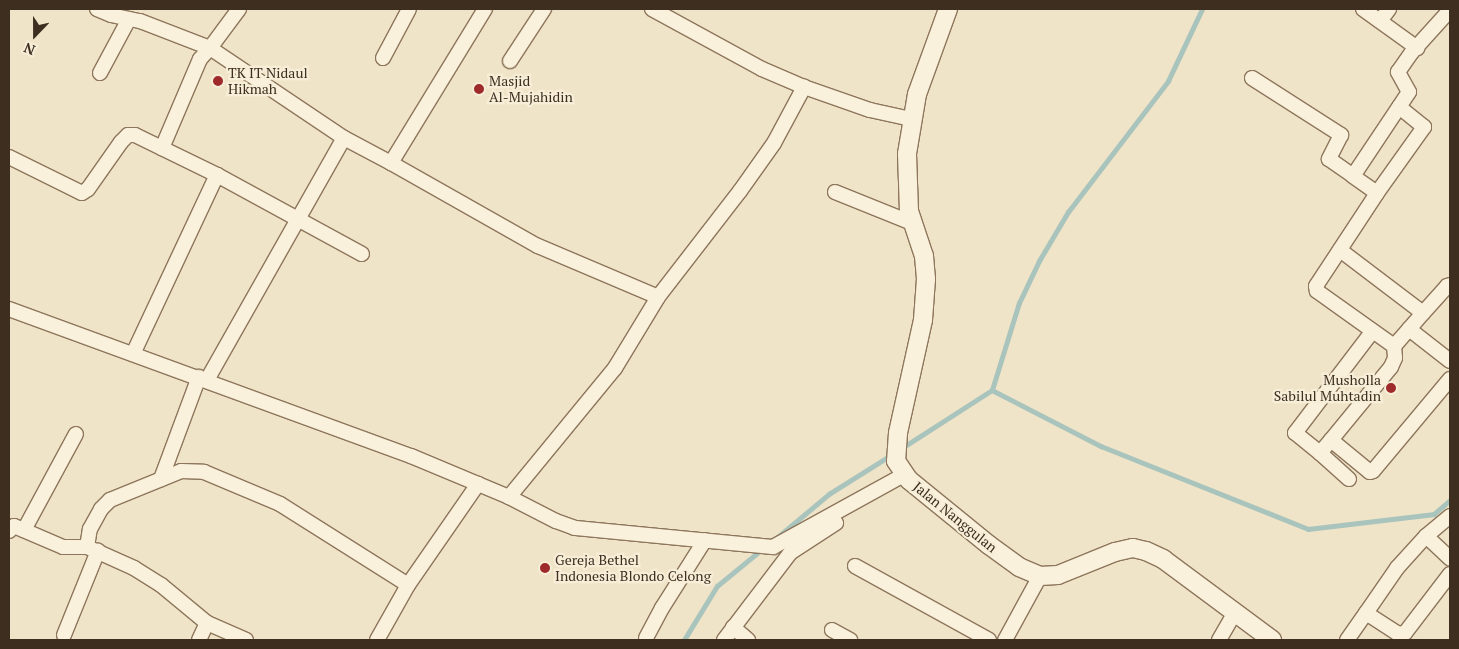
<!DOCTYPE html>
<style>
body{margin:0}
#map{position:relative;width:1459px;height:649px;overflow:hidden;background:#f0e4c8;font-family:"PT Serif",serif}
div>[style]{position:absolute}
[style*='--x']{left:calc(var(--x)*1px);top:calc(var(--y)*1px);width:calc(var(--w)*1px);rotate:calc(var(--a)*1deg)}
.stream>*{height:4.5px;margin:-2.25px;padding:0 2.25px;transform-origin:2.25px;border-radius:2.25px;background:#a9c4bc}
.roads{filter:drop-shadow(1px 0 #8d765c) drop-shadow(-1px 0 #8d765c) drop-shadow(0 1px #8d765c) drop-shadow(0 -1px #8d765c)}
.minor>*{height:14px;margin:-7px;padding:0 7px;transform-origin:7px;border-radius:7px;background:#faf1dc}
.tertiary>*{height:18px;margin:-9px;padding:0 9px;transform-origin:9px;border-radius:9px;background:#faf1dc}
.dots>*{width:14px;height:14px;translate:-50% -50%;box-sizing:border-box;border:2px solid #f7eed8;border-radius:50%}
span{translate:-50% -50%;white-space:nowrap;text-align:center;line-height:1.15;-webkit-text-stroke:4.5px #f7eed8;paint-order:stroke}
.poi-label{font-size:14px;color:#3d2e20}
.left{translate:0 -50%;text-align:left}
.right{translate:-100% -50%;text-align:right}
.street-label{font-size:14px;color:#3d2e20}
.frame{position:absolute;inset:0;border:10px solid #3d2e20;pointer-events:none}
.north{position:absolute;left:10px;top:10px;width:50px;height:50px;-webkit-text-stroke:4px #f7eed8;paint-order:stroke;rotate:202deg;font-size:14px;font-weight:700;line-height:20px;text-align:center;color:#3d2e20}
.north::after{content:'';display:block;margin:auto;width:18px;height:22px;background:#3d2e20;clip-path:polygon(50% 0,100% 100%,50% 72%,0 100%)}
</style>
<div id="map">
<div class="stream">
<div style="--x:992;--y:390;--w:123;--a:27.2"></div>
<div style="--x:1101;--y:446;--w:223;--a:21.8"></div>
<div style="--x:1308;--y:529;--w:127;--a:-6.8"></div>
<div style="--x:1434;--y:514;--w:21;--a:-41"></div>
<div style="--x:902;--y:448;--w:107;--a:-32.8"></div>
<div style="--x:992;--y:390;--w:91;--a:-72.8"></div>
<div style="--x:1019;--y:303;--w:47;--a:-64.5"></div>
<div style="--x:1039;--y:261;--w:57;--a:-59.4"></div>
<div style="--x:1068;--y:212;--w:165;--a:-52.6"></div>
<div style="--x:1168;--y:81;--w:80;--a:-64.7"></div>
<div style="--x:774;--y:540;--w:72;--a:-39.9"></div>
<div style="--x:829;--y:494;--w:73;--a:-32.2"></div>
<div style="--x:684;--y:640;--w:63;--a:-58.6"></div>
<div style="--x:717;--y:586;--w:58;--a:-39.4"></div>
</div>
<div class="roads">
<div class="minor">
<div style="--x:97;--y:9;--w:15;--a:23"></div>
<div style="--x:111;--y:15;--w:30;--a:12"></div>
<div style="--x:140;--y:21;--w:75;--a:21.1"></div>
<div style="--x:210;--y:48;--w:15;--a:132"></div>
<div style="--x:200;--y:59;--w:97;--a:113.1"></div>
<div style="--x:239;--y:9;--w:49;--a:126.6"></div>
<div style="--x:210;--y:48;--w:161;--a:33.9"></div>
<div style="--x:652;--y:9;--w:125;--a:28.6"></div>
<div style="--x:762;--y:69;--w:46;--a:23.2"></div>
<div style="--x:804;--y:87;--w:70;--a:19.2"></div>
<div style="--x:870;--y:110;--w:42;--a:12.4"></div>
<div style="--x:1363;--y:9;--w:67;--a:35.8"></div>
<div style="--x:1380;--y:21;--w:15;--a:-53"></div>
<div style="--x:383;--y:58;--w:55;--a:-62"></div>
<div style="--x:510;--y:61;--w:62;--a:-56.8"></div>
<div style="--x:100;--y:73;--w:61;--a:-61.8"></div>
<div style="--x:1252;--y:78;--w:106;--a:32.6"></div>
<div style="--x:1341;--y:135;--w:27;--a:117"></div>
<div style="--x:1329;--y:159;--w:29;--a:35"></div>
<div style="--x:9;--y:157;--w:81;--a:26.3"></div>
<div style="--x:82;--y:193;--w:7;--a:-34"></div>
<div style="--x:88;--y:189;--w:57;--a:-54.9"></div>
<div style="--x:121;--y:142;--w:10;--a:-45"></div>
<div style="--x:128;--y:135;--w:7;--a:0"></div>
<div style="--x:135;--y:135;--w:91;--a:26"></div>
<div style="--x:217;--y:175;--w:165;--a:28.6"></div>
<div style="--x:391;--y:163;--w:169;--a:29.5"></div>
<div style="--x:538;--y:246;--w:130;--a:23"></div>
<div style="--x:835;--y:192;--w:83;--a:21.9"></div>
<div style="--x:1377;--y:193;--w:81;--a:-54.5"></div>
<div style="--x:1424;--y:127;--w:32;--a:-141"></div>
<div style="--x:1340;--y:250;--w:104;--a:37.2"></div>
<div style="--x:1423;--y:313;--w:21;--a:131"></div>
<div style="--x:9;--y:309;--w:428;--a:20.1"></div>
<div style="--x:411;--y:456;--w:106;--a:22.7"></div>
<div style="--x:509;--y:497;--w:53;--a:27.1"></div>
<div style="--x:556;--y:521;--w:20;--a:20"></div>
<div style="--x:575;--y:528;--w:199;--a:5.5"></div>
<div style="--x:773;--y:547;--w:151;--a:-28.9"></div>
<div style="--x:1423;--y:313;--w:36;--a:-48"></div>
<div style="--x:1447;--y:286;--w:3;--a:-18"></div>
<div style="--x:1394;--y:346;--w:95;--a:-144.5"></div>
<div style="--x:1317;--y:291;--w:5;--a:-101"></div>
<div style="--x:1316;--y:286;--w:111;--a:-56.7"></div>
<div style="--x:1377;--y:193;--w:29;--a:-145"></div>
<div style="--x:1353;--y:176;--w:101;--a:-56.3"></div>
<div style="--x:1409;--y:92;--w:23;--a:-119"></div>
<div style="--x:1398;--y:72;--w:24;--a:-55"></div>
<div style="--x:1412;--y:52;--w:57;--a:-47.9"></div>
<div style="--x:133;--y:354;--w:198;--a:-64.9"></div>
<div style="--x:1450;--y:361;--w:52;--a:-142"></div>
<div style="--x:1409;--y:329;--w:23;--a:131"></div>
<div style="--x:1394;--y:346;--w:12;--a:85"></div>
<div style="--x:1395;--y:358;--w:10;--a:114"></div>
<div style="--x:1391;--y:367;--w:94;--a:129.4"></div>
<div style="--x:1331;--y:440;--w:50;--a:39.4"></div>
<div style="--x:1370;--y:472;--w:3;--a:-18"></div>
<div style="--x:1373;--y:471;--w:120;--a:-50.1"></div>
<div style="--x:207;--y:380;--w:278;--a:-60.5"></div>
<div style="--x:344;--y:138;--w:53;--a:28"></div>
<div style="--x:391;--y:163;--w:180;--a:-58.6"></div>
<div style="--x:1331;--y:440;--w:17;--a:130"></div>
<div style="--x:1320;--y:453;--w:32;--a:-141"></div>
<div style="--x:1295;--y:433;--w:127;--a:-52.7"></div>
<div style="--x:1320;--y:453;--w:39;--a:42"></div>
<div style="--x:161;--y:479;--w:109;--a:-69.6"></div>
<div style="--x:509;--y:497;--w:167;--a:-50.6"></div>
<div style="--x:615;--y:368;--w:83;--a:-58.8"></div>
<div style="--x:658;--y:297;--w:134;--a:-52.3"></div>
<div style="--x:740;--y:191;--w:59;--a:-54.7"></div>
<div style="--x:774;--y:143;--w:64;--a:-61.8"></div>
<div style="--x:1450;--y:516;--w:31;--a:140"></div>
<div style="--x:1426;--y:536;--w:33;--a:43"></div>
<div style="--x:24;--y:530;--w:109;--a:-61.6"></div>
<div style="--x:9;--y:531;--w:7;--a:-45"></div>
<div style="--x:14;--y:526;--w:53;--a:23.2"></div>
<div style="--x:63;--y:547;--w:24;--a:0"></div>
<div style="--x:855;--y:566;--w:153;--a:28.9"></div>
<div style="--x:1366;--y:613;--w:55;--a:-55.4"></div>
<div style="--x:1397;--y:568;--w:43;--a:-47.8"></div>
<div style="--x:733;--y:627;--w:20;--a:41"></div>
<div style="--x:832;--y:630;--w:21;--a:29"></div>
<div style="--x:64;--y:635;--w:91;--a:-68"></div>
<div style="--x:646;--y:638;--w:34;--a:-62"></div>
<div style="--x:662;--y:608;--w:80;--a:-57.7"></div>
<div style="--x:199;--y:640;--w:19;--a:-65"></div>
<div style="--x:246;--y:640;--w:43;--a:-156.4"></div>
<div style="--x:207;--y:623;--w:60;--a:-140.4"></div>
<div style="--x:161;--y:585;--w:32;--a:-148"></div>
<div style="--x:134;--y:568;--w:51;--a:-155.9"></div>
<div style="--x:87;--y:547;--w:18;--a:-81"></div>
<div style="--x:90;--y:529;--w:23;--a:-61"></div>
<div style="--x:101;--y:509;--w:13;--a:-45"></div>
<div style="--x:110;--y:500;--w:77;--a:-22.2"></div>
<div style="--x:181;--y:471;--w:23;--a:2"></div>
<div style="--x:204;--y:472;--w:82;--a:22.8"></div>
<div style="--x:280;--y:504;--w:151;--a:32.3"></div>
<div style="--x:377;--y:640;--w:63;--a:-60.6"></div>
<div style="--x:408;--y:585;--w:123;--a:-55.3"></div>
<div style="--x:724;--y:640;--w:109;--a:-52.8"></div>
<div style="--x:790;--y:553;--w:55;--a:-33.1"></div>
<div style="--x:1005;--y:640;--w:73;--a:-61.3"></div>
<div style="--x:1219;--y:640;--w:30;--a:-60"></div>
<div style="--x:1347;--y:640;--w:33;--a:-55"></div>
<div style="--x:1366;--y:613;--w:38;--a:33"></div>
<div style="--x:1398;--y:634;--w:7;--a:-8"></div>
<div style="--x:1405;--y:633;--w:74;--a:-52.7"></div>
</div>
<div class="tertiary">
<div style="--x:948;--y:9;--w:90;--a:110"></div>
<div style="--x:917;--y:94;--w:61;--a:99.5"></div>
<div style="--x:907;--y:154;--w:57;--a:88"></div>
<div style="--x:909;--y:211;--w:47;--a:71.6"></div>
<div style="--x:924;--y:256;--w:23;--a:85"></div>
<div style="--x:926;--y:279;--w:41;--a:94.2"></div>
<div style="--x:923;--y:320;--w:116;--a:102.5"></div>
<div style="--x:898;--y:433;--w:28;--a:94"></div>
<div style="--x:896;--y:461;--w:23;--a:56"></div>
<div style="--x:909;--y:480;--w:103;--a:39.1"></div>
<div style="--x:989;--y:545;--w:37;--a:36"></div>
<div style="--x:1019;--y:567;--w:23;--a:23"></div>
<div style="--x:1040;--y:576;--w:18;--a:-3"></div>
<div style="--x:1058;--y:575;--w:61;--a:-22"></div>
<div style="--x:1115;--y:552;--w:18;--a:-13"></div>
<div style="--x:1133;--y:548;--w:13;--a:13"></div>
<div style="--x:1146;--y:551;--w:19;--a:25"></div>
<div style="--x:1163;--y:559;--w:136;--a:36.6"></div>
</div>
</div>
<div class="dots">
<div style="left:218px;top:81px;background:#9e2a2b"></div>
<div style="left:479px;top:89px;background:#9e2a2b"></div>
<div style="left:1391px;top:388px;background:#9e2a2b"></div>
<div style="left:545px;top:568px;background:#9e2a2b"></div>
</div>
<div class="poi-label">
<span class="left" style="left:228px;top:81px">TK IT Nidaul<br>Hikmah</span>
<span class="left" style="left:489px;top:89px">Masjid<br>Al-Mujahidin</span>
<span class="right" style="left:1381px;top:388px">Musholla<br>Sabilul Muhtadin</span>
<span class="left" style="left:555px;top:568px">Gereja Bethel<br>Indonesia Blondo Celong</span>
</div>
<div class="street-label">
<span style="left:955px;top:517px;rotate:39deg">Jalan Nanggulan</span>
</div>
<div class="frame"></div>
<div class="north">N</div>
</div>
